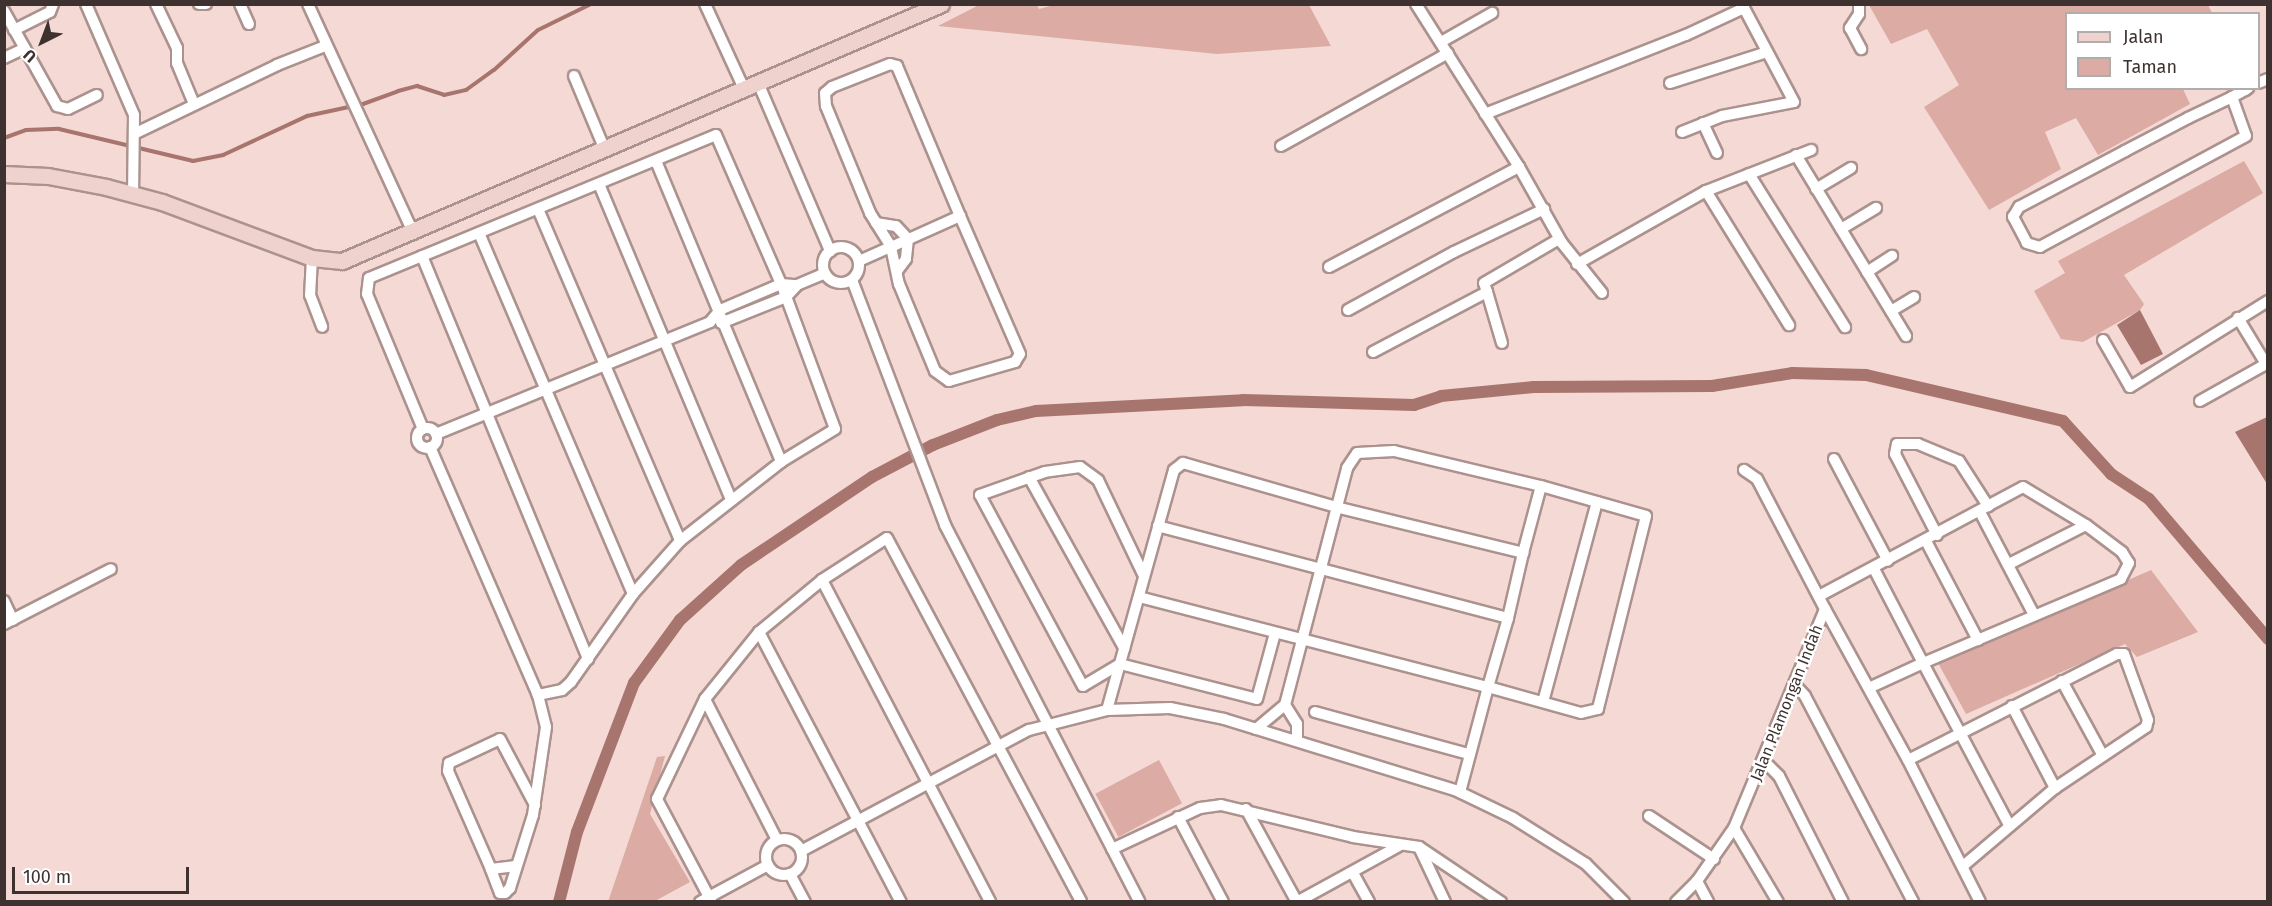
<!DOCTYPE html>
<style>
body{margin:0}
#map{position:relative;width:2272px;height:906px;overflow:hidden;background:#f5d9d5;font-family:"Fira Sans",sans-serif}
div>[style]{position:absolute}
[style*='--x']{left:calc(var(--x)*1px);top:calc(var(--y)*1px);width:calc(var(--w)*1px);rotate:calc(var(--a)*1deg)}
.green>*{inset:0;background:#dbaba4;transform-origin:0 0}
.water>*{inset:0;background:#a8756e}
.stream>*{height:4px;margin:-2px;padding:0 2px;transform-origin:2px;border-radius:2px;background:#a8756e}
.canal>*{height:12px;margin:-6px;padding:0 6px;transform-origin:6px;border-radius:6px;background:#a8756e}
.roads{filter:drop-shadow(2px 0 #ac928e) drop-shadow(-2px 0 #ac928e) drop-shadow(0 2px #ac928e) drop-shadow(0 -2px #ac928e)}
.minor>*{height:10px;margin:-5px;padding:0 5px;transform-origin:5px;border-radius:5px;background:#fff}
.minor>.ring{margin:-5px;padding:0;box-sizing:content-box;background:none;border:10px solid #fff;border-radius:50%}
.secondary>*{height:15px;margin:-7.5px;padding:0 7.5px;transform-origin:7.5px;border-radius:7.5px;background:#efd1cd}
span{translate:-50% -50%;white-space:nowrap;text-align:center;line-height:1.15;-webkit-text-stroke:5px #fff;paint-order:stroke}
.street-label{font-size:16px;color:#3d3230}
.frame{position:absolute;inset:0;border:6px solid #3d3230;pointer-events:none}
.legend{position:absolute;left:2065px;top:12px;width:195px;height:78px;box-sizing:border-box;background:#fff;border:2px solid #b1adac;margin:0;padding:8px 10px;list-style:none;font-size:18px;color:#3d3230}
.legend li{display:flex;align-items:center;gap:12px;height:30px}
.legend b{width:30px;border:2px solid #b1adac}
.north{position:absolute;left:12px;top:12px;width:60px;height:60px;-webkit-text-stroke:4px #fff;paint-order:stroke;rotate:222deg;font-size:16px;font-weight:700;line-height:24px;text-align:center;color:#3d3230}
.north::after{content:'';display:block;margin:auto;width:21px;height:27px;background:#3d3230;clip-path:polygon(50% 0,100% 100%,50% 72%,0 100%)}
.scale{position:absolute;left:12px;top:867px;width:177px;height:27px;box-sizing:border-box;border:3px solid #3d3230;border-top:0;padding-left:8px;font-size:18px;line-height:21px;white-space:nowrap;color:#3d3230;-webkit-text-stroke:4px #fff;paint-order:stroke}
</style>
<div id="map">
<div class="green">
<div style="clip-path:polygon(1058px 4px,1309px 5px,1331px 46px,1217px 54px,938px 26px,979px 5px,1037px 5px,1039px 9px)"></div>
<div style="clip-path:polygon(2208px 5px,2212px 13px,2066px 14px,2066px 88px,2183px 89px,2190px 104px,2098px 155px,2076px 118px,2045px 132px,2061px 169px,1989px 210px,1924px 107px,1959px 85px,1927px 29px,1891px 44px,1869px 5px)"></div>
<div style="clip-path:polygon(2244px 161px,2263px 193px,2124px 275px,2144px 304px,2140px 310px,2083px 342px,2061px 339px,2034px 291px,2065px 273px,2058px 261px)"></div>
<div style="clip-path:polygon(2151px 570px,2198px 632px,2137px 657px,2125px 644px,1966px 714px,1938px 663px)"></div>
<div style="clip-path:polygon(665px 756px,650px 814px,690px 882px,655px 901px,608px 902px,657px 757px)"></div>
<div style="left:1159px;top:760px;width:49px;height:72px;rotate:62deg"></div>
</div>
<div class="water">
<div style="clip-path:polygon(2140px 310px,2163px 354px,2141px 365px,2117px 325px)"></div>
<div style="clip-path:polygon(2267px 417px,2267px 484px,2235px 432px)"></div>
</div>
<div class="stream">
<div style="--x:4;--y:138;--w:23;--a:-20"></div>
<div style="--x:26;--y:130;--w:33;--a:-2"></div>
<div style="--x:59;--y:129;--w:138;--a:13.4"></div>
<div style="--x:193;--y:161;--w:31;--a:-11"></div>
<div style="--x:223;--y:155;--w:93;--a:-24.9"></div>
<div style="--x:307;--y:116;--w:57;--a:-12.1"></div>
<div style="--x:363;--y:104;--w:37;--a:-20"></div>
<div style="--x:398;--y:91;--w:20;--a:-15"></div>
<div style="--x:417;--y:86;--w:28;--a:18"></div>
<div style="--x:444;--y:95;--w:23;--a:-13"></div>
<div style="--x:466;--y:90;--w:34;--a:-36"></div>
<div style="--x:494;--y:70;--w:59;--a:-42.3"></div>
<div style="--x:538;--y:30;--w:59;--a:-26.1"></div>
</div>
<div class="canal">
<div style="--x:559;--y:902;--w:72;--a:-75.6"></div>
<div style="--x:577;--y:832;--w:160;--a:-69.1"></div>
<div style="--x:634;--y:683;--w:78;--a:-53.9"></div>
<div style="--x:680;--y:620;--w:82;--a:-42"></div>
<div style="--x:741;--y:565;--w:158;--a:-33.9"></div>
<div style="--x:872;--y:477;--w:69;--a:-27.7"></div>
<div style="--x:933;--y:445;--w:69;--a:-21.3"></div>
<div style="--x:997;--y:420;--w:40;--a:-13"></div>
<div style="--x:1036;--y:411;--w:207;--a:-3"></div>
<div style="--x:1243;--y:400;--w:171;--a:1.7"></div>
<div style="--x:1414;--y:405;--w:28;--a:-18"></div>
<div style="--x:1441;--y:396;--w:93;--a:-5.5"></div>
<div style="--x:1534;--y:387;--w:178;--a:-0.3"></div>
<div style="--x:1712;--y:386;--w:81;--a:-9.2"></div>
<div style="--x:1792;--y:373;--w:74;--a:1.5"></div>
<div style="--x:1866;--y:375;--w:202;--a:13.1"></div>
<div style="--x:2063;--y:421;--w:72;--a:47.8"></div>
<div style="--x:2111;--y:474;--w:45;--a:33.3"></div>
<div style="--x:2149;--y:499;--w:184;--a:49.6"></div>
</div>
<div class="roads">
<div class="minor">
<div style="--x:86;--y:4;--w:121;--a:66.6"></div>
<div style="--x:134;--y:115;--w:79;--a:90.7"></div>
<div style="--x:156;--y:4;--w:49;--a:64.5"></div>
<div style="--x:177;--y:48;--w:15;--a:90"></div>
<div style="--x:177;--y:63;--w:44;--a:67.5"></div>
<div style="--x:199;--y:4;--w:7;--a:0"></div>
<div style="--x:240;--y:4;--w:22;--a:66"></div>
<div style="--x:308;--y:4;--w:253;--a:65.3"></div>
<div style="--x:705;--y:4;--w:96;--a:65.3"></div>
<div style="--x:1416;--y:4;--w:193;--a:57.7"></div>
<div style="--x:1519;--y:167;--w:87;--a:60.5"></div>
<div style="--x:1562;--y:243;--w:64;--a:51.3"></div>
<div style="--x:1859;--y:4;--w:10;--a:90"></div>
<div style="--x:1859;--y:14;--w:17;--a:123"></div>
<div style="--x:1850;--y:28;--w:24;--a:62"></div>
<div style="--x:4;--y:11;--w:109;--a:60.8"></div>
<div style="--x:57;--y:106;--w:11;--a:15"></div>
<div style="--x:68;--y:109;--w:32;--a:-26"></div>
<div style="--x:14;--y:30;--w:40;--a:-26.6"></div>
<div style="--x:50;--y:12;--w:9;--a:-69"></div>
<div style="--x:1441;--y:42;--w:59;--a:-29.6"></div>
<div style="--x:4;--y:58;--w:23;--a:-25"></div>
<div style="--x:574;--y:76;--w:80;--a:67.3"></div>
<div style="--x:1670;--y:83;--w:102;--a:-17.7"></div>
<div style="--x:2258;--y:83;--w:11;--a:-22"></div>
<div style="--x:759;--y:85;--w:181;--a:66.8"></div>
<div style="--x:2232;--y:97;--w:41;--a:70.3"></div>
<div style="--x:2246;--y:136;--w:234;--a:151.7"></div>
<div style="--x:2040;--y:247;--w:14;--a:-163"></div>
<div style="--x:2027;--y:243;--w:30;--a:-118"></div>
<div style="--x:2013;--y:217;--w:12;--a:-59"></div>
<div style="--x:2019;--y:207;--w:120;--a:-27.8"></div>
<div style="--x:2125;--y:151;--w:71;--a:-27.6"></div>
<div style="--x:2188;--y:118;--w:49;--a:-25.5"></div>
<div style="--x:2232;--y:97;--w:15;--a:-28"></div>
<div style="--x:2245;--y:90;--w:4;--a:-34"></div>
<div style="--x:1485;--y:114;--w:216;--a:-21.5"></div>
<div style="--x:1686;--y:35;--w:64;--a:-25"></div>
<div style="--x:1744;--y:8;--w:4;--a:-104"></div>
<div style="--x:1703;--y:123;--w:33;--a:65"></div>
<div style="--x:1682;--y:132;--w:43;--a:-21.8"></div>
<div style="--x:1722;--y:116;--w:73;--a:-11"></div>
<div style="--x:1794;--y:102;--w:106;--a:-118"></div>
<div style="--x:136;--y:133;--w:157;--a:-25.7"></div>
<div style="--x:277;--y:65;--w:52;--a:-21.6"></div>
<div style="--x:1281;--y:146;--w:191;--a:-29.1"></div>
<div style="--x:1796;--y:155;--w:212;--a:58.7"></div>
<div style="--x:656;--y:161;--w:326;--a:67.4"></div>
<div style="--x:1749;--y:174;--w:181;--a:57.9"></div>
<div style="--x:599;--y:184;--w:342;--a:67.3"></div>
<div style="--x:1816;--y:189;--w:41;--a:-31"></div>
<div style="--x:1706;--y:191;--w:158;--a:58.2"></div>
<div style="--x:538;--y:209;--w:361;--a:66.8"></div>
<div style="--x:876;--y:223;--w:20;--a:9"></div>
<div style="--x:896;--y:226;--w:18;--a:47"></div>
<div style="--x:908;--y:239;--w:20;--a:96"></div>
<div style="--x:906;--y:259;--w:15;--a:127"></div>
<div style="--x:1841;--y:229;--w:41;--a:-31"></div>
<div style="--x:479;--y:233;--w:392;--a:66.9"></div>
<div class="ring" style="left:823px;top:247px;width:26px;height:26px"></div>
<div style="--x:422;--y:256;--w:436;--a:67.6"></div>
<div style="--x:312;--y:258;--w:37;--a:93"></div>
<div style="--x:310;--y:295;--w:34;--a:69"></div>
<div style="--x:859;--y:261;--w:35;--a:-24"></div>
<div style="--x:891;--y:247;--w:76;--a:-24.2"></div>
<div style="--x:960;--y:216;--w:163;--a:-112.8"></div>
<div style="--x:897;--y:66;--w:7;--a:-164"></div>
<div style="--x:890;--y:64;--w:62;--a:158.4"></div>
<div style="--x:832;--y:87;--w:9;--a:139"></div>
<div style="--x:825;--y:93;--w:13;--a:86"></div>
<div style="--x:826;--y:106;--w:116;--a:67.6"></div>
<div style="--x:870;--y:213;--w:40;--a:58"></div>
<div style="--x:891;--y:247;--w:38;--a:78"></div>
<div style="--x:899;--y:284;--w:94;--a:67.5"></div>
<div style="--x:935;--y:371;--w:17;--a:36"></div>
<div style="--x:949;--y:381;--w:69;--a:-16.1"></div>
<div style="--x:1015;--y:362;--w:9;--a:-58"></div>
<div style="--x:1020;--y:354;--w:150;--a:-113.5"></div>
<div style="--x:1577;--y:264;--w:148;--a:-29.5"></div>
<div style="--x:1706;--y:191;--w:113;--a:-21.3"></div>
<div style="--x:1329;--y:267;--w:215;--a:-27.8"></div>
<div style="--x:1867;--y:272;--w:30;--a:-33"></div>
<div style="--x:852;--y:280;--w:262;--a:69.2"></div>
<div style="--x:945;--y:525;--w:424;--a:62.7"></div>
<div style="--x:1487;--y:292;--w:53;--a:73.6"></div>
<div style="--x:1348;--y:310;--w:121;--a:-28.7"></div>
<div style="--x:1454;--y:252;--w:100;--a:-25.5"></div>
<div style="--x:1891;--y:311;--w:27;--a:-31"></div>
<div style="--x:721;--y:323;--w:70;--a:-21.8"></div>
<div style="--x:786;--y:297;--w:16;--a:-47"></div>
<div style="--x:797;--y:285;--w:30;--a:-23"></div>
<div style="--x:2103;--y:340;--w:54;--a:60.1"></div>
<div style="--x:2130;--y:387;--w:163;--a:-31.9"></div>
<div style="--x:1373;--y:352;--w:129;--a:-27.8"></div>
<div style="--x:1487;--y:292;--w:9;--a:-108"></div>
<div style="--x:1484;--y:283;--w:87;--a:-30.4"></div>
<div style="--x:2200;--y:401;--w:76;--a:-29.3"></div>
<div style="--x:2266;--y:364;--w:54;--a:-121.3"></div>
<div class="ring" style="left:417px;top:428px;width:10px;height:10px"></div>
<div style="--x:423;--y:429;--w:146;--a:-112.5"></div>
<div style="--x:367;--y:294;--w:16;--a:-83"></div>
<div style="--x:369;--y:278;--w:375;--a:-22.4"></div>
<div style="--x:716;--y:135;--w:170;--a:66.4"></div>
<div style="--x:784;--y:291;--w:147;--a:69.7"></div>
<div style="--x:835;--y:429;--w:63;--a:148.6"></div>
<div style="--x:781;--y:462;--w:128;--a:142"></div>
<div style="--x:680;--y:541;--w:71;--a:131.6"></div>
<div style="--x:633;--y:594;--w:108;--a:125.2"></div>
<div style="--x:571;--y:682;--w:12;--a:138"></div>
<div style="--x:562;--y:690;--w:25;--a:168"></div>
<div style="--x:436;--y:434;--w:296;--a:-22.2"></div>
<div style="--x:710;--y:322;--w:16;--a:-50"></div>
<div style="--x:720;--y:310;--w:66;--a:-23.1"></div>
<div style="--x:781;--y:284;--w:16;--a:4"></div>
<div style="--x:430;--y:447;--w:270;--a:66.5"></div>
<div style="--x:538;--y:695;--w:33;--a:76"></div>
<div style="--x:546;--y:727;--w:89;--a:98.4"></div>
<div style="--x:533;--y:815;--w:77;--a:107.5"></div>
<div style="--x:510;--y:888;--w:7;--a:135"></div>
<div style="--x:505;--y:893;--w:5;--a:180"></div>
<div style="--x:500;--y:893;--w:26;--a:-111"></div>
<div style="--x:491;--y:869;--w:25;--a:-7"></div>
<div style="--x:1834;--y:459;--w:115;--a:62.1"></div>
<div style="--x:1029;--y:477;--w:196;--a:60.9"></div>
<div style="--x:1980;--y:512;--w:114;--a:62.3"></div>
<div style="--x:1937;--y:535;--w:91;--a:-117.4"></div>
<div style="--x:1895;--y:454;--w:10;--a:-79"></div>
<div style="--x:1897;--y:444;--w:21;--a:0"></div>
<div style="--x:1918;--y:444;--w:44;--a:22.5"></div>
<div style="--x:1959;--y:461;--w:54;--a:57.2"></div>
<div style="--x:1926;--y:541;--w:112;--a:62.3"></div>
<div style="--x:1523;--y:553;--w:69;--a:-75"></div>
<div style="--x:2009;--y:564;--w:86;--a:-26.9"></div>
<div style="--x:1144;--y:576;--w:106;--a:-115.6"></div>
<div style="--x:1098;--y:480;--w:22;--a:-144"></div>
<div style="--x:1080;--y:467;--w:35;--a:172"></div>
<div style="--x:1045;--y:472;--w:69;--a:160.5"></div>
<div style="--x:980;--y:495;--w:217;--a:61.7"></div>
<div style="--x:1083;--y:686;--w:43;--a:-30.7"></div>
<div style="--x:1120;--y:664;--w:141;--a:14.3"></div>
<div style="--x:1257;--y:699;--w:68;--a:-74.7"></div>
<div style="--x:822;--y:580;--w:363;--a:62.4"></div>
<div style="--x:1819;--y:596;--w:231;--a:-28.1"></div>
<div style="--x:2023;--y:487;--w:74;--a:31.1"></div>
<div style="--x:2086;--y:525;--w:45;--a:36.9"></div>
<div style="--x:2122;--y:552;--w:13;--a:58"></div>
<div style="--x:2129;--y:563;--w:18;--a:117"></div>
<div style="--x:2121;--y:579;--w:215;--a:157"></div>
<div style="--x:1923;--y:663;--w:106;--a:-117.5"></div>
<div style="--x:1139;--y:597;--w:360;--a:14.5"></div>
<div style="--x:1488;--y:687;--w:72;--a:-73.8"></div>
<div style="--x:1508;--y:618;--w:362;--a:-165.3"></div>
<div style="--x:4;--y:601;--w:21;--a:65"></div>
<div style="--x:1825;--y:609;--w:172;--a:61.2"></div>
<div style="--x:4;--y:624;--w:120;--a:-27.2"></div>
<div style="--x:759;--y:632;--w:305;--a:62.3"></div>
<div style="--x:2062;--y:681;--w:85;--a:61.3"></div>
<div style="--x:1794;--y:684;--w:16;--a:47"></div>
<div style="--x:1805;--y:696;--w:233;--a:62.3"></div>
<div style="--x:1871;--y:687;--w:57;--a:-24.8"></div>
<div style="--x:1923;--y:663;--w:183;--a:62"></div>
<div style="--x:1543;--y:702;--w:207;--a:-74.9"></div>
<div style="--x:2012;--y:706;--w:93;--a:62.3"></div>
<div style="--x:1107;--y:710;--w:249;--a:-74.4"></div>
<div style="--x:1174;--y:470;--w:11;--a:-38"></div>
<div style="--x:1183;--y:463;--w:159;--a:16"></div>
<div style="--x:1336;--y:507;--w:193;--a:13.8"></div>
<div style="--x:1523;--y:553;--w:67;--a:103"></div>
<div style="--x:1315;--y:712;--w:160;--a:15.3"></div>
<div style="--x:1256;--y:729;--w:38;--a:-40"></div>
<div style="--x:1297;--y:741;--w:17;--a:-90"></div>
<div style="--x:1297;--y:724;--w:22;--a:-122"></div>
<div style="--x:1285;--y:705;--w:245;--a:-75.3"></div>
<div style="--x:1347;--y:468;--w:18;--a:-56"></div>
<div style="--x:1357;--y:453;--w:37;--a:-3"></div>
<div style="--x:1394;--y:451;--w:151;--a:13.4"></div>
<div style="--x:1541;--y:486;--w:109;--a:15.9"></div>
<div style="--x:1646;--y:516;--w:199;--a:104"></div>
<div style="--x:1598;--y:709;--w:17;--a:167"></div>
<div style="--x:1581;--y:713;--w:97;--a:-164.4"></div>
<div style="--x:1488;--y:687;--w:109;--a:104.9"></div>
<div style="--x:1764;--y:761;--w:21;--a:45"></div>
<div style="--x:1779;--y:776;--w:141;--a:63.1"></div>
<div style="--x:1246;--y:809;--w:106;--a:61.3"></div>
<div style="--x:1649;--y:816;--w:78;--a:33.5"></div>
<div style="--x:1178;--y:817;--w:96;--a:62.1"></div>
<div style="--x:1734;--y:828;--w:86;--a:59.3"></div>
<div class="ring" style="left:766px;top:839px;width:26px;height:26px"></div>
<div style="--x:777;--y:840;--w:158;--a:-117.1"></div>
<div style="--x:705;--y:699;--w:86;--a:-51.1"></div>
<div style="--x:759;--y:632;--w:82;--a:-39.5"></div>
<div style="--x:822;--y:580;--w:77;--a:-32.9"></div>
<div style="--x:887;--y:538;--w:412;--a:61.9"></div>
<div style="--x:1419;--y:847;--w:61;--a:64.7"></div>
<div style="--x:1112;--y:849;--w:97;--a:-25"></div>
<div style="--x:1200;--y:808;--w:21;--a:-8"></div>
<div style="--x:1221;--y:805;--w:136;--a:13.6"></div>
<div style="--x:1353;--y:837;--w:67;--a:8.6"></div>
<div style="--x:1419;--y:847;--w:99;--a:33.9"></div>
<div style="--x:801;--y:851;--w:258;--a:-28"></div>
<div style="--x:1029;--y:730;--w:81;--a:-14.4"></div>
<div style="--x:1107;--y:710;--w:63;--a:-1.8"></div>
<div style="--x:1170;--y:708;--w:55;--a:11.5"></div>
<div style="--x:1224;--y:719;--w:242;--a:17.1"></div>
<div style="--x:1455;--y:790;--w:64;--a:25.8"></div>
<div style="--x:1513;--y:818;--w:86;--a:32.2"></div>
<div style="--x:1586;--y:864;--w:54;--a:45"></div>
<div style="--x:1963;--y:866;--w:121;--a:-40.3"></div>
<div style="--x:2055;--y:788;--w:110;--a:-33.8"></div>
<div style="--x:2146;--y:727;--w:7;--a:-74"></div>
<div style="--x:2148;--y:720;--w:70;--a:-110"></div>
<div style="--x:2124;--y:654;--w:7;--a:180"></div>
<div style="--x:2117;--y:654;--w:234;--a:153.1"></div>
<div style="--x:1908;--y:760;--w:159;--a:63.1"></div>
<div style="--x:491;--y:869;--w:107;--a:-113.7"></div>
<div style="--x:448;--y:771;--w:8;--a:-83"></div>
<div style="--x:449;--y:763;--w:56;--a:-25.2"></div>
<div style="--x:500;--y:739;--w:75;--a:62.1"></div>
<div style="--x:1353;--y:873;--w:33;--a:61"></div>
<div style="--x:790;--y:874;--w:32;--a:62"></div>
<div style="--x:1697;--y:881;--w:24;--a:62"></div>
<div style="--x:711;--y:901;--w:4;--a:-117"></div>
<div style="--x:709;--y:897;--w:67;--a:-28.5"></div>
<div style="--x:700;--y:902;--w:10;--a:-29"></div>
<div style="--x:709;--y:897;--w:111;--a:-118"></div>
<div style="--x:657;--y:799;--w:111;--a:-64.4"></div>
<div style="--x:1297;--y:902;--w:116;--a:-28.8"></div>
<div style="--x:1676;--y:902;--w:30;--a:-45"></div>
<div style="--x:1697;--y:881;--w:65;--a:-55.1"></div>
<div style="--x:1734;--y:828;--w:237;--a:-67.4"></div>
<div style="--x:1825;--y:609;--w:147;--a:-117.6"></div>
<div style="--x:1757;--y:479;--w:16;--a:-145"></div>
</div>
<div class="secondary">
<div style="--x:4;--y:174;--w:44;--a:2.6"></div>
<div style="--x:48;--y:176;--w:59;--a:10.7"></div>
<div style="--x:106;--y:187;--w:58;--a:15"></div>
<div style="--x:162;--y:202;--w:160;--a:20.5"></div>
<div style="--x:312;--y:258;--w:30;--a:6"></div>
<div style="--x:342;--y:261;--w:652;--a:-23.22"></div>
</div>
</div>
<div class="street-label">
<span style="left:1787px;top:703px;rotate:-68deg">Jalan Plamongan Indah</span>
</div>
<div class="frame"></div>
<ul class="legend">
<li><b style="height:8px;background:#efd1cd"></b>Jalan</li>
<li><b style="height:16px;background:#dbaba4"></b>Taman</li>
</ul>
<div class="north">U</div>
<div class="scale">100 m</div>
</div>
